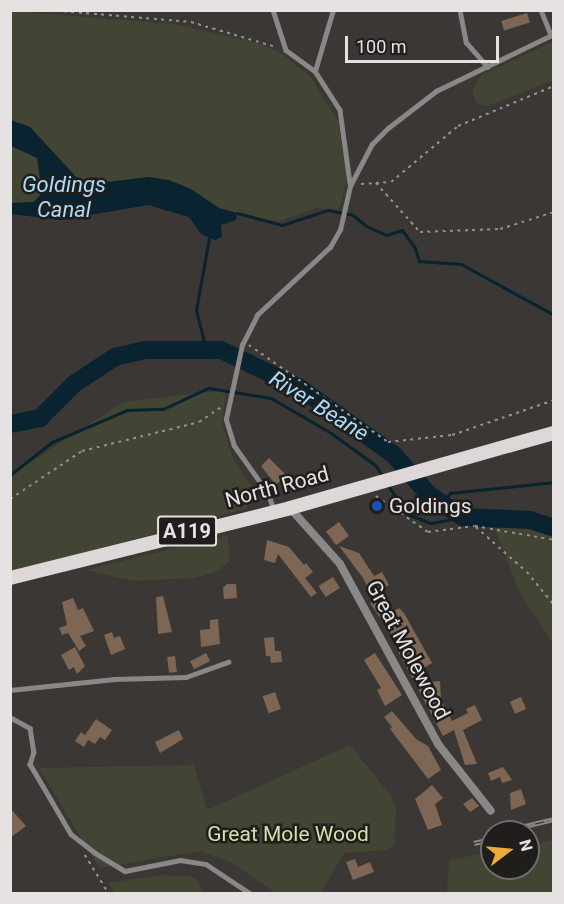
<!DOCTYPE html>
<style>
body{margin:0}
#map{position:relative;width:564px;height:904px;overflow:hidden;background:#3a3734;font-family:Roboto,sans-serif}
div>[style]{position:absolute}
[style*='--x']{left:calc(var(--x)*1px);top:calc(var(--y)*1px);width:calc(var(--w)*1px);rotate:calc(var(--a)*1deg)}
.green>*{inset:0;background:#434534}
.water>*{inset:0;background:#092330}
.stream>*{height:3px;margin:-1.5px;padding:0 1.5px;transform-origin:1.5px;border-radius:1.5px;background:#092330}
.river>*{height:18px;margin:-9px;padding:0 9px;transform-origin:9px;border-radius:9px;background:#092330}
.building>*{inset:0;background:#7e6655;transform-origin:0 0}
.path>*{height:1.5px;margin-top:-0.75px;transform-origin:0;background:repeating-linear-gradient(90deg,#93908e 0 3px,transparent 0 7.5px)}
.service>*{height:4.5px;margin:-2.25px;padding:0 2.25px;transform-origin:2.25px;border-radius:2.25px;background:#8a8887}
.minor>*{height:8px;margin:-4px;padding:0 4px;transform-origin:4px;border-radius:4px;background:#8a8887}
.primary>*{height:14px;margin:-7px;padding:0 7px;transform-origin:7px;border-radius:7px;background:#ddd7d7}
.rail>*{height:5px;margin-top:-2.5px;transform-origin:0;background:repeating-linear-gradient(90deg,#201e1d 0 9px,#8c8986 0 18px);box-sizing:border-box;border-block:2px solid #8c8986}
.dots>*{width:16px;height:16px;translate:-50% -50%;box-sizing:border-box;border:3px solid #201e1d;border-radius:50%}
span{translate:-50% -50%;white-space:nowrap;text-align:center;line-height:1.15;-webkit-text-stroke:5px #201e1d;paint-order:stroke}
.shield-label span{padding:2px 4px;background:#201e1d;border:2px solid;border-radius:4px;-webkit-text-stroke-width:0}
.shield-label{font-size:20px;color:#e5e2e1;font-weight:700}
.street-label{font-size:21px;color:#e5e2e1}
.poi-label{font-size:21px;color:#e5e2e1}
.left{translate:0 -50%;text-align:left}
.park-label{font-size:21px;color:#d8dfaa}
.water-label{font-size:22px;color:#a7dcfb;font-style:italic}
.frame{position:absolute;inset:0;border:12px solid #e5e2e1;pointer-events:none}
.north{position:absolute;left:480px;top:820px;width:60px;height:60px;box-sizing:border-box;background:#201e1d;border:2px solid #6f6c6b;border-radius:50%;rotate:74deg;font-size:16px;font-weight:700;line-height:24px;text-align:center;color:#e5e2e1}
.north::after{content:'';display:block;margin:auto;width:21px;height:27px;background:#ebaa39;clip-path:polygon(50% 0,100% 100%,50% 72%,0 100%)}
.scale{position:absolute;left:345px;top:36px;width:154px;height:27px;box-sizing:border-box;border:3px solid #e5e2e1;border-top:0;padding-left:8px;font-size:18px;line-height:21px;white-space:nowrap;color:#e5e2e1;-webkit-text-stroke:4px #201e1d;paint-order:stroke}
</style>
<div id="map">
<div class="green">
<div style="clip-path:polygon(10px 11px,174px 24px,262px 44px,282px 54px,310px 76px,338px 121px,347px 178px,339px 210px,317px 208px,280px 221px,268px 220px,219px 208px,191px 189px,148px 177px,99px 183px,78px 179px,30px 127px,11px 120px)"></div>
<div style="clip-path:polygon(553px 42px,553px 80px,488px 106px,476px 103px,472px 91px,481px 75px)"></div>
<div style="clip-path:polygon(11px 146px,37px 158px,42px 193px,34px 202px,11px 203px)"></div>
<div style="clip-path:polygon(226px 390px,222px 423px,233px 459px,253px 488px,246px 509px,11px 572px,11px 475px,123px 402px)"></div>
<div style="clip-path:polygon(495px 515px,553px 530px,553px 644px,520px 593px,495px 530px)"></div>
<div style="clip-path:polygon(228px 535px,229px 561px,218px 571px,194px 578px,133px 581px,86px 570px)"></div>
<div style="clip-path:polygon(350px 745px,391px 796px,396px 808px,394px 845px,388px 850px,344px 853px,321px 893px,276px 893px,231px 862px,200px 851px,99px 868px,39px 768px,194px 765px,207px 810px)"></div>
<div style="clip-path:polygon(553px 840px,553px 893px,447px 893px,449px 860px,492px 852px,492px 868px,528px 868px,528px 846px)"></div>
<div style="clip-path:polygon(160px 875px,189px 876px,197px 880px,203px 893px,115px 893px,108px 883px)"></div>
</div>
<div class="water">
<div style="clip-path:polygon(10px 120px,30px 127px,78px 179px,99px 183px,148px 177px,169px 180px,191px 189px,219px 208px,237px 213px,236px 220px,221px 225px,222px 237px,215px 240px,201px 234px,189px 217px,148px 205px,61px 220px,11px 214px,11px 203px,34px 202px,42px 193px,37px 158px,11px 146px)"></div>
</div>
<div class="stream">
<div style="--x:237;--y:213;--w:47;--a:14.9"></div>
<div style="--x:282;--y:225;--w:48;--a:-18.1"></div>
<div style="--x:328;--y:210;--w:25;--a:11"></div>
<div style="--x:353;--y:215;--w:17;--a:40"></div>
<div style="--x:366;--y:226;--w:22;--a:24"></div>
<div style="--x:386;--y:235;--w:17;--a:-17"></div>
<div style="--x:402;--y:230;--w:22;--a:54"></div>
<div style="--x:415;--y:248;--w:14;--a:73"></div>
<div style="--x:419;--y:261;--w:42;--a:4.1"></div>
<div style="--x:461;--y:264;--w:106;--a:28.7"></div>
<div style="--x:206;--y:350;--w:41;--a:-104"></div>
<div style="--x:196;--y:310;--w:73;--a:-79.8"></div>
<div style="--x:10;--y:475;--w:53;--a:-38.2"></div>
<div style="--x:52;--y:442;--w:82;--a:-23.1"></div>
<div style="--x:127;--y:410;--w:36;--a:-2"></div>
<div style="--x:163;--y:409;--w:50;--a:-25"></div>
<div style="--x:208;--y:388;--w:64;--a:9"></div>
<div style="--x:271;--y:398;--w:69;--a:30.3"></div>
<div style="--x:331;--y:433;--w:54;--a:36"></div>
<div style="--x:375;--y:465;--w:16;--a:55"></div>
<div style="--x:387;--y:484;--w:36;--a:56"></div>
<div style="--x:407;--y:514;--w:26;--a:21"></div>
<div style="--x:431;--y:523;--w:33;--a:-11"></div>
<div style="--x:442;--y:504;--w:14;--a:-54"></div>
<div style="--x:450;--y:493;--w:105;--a:-6"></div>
</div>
<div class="river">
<div style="--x:10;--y:424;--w:31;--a:-11"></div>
<div style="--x:40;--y:418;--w:48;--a:-45"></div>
<div style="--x:74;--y:384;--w:49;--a:-33.4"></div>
<div style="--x:115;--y:357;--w:31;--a:-13"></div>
<div style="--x:145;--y:350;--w:76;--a:0"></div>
<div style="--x:221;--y:350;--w:88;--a:25.7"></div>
<div style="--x:300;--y:388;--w:114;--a:35.4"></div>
<div style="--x:393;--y:454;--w:55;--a:48.7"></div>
<div style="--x:429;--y:495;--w:40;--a:32.9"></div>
<div style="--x:463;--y:517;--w:67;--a:2.6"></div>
<div style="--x:530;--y:520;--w:25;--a:18"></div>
</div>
<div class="building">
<div style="left:527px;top:13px;width:10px;height:27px;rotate:73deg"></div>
<div style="clip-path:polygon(269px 458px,286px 475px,276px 485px,261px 466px)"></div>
<div style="left:339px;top:522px;width:17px;height:16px;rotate:54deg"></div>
<div style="clip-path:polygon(267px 540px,289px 547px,304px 565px,306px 563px,313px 572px,305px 578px,317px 593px,311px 597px,278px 554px,275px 563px,264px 560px)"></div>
<div style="clip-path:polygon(339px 546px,359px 553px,374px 576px,382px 572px,389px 585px,380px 590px,392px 612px,399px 608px,404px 613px,432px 663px,422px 669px,429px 682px,440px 681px,441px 700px,452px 721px,468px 713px,466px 709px,475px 705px,482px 720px,463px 730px,477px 764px,465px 765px,454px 730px,443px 736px,393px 642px,396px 641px,370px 603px,374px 601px,363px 578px)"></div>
<div style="left:333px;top:577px;width:13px;height:17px;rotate:58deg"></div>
<div style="clip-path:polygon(227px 584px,236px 584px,237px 598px,224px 599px,223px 588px)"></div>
<div style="clip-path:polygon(163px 596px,172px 632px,158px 634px,156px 597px)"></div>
<div style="clip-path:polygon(73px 598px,78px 610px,83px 608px,94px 631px,80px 636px,86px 646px,79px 651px,68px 633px,62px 635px,59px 628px,67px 625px,62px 602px)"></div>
<div style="clip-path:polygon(218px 619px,220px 644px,201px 647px,200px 630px,210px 629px,210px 620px)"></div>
<div style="clip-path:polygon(112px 632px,114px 638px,120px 636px,125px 649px,111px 655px,104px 635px)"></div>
<div style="clip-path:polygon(274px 637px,275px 651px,281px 651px,282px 662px,271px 663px,270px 656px,266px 656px,264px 638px)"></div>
<div style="clip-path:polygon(75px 647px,85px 666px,77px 674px,74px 667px,69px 670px,61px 655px)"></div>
<div style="left:206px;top:653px;width:9px;height:18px;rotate:63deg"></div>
<div style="clip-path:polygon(375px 653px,402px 695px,385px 706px,377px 690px,381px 688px,364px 660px)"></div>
<div style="left:175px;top:656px;width:16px;height:8px;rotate:83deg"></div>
<div style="left:275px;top:692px;width:18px;height:13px;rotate:71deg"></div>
<div style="left:521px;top:697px;width:13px;height:12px;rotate:67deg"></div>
<div style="clip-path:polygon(392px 711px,416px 739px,428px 746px,441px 770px,428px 779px,390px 729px,392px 727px,384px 717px)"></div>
<div style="clip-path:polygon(96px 719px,112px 730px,105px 740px,100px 737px,95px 744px,88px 740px,84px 747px,75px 741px,81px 732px,85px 735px)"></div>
<div style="clip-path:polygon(179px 730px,183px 739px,160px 753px,155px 742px)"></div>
<div style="clip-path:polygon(503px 767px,512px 780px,502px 783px,500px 777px,491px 781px,488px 773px)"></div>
<div style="clip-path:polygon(432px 785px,443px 798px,435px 804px,442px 825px,428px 830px,415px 799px)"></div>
<div style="clip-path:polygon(521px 789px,526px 804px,511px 810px,510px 793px)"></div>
<div style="clip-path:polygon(472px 798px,479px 806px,470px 812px,463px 804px)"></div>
<div style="clip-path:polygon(10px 808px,26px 826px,10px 838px)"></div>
<div style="clip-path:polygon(355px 859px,358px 867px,370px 862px,374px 872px,353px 880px,346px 862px)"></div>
</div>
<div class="path">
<div style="--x:49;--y:10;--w:143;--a:4.8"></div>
<div style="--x:191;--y:22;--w:89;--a:16.4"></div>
<div style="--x:376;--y:183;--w:66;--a:48.1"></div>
<div style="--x:420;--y:232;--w:80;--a:-2.1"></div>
<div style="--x:500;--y:229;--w:57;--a:-17.5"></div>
<div style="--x:361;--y:184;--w:30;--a:-4"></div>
<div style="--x:391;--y:182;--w:87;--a:-39.9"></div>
<div style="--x:458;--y:126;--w:104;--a:-22.6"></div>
<div style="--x:249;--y:345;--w:169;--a:34.9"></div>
<div style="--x:388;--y:442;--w:64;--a:-6.2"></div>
<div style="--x:452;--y:435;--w:108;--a:-18.9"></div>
<div style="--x:376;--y:496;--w:63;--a:34.7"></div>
<div style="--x:428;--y:532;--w:47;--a:-7.3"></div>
<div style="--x:475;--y:526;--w:80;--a:10"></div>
<div style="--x:10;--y:499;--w:87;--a:-33.7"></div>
<div style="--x:82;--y:451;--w:121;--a:-13.9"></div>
<div style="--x:199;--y:422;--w:27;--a:-34"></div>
<div style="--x:476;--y:527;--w:68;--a:41.4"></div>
<div style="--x:527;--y:572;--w:43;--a:50.7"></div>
<div style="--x:85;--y:855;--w:46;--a:58.4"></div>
</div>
<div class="service">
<div style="--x:273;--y:10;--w:42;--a:72"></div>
<div style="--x:286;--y:50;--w:36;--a:36"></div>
<div style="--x:315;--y:71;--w:46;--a:57.3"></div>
<div style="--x:340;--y:110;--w:74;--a:82.2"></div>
<div style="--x:460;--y:10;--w:33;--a:79"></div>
<div style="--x:466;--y:42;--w:33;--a:49"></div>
<div style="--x:541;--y:10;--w:27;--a:68"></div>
<div style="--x:315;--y:71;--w:64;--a:-73.6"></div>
<div style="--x:273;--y:509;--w:16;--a:-108"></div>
<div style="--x:268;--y:494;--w:59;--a:-125.3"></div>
<div style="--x:234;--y:446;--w:28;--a:-107"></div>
<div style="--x:226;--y:419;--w:76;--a:-77.8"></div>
<div style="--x:242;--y:345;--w:34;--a:-63"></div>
<div style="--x:257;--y:315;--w:100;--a:-43"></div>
<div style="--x:330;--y:247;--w:20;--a:-60"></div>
<div style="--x:340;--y:230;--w:45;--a:-77.2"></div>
<div style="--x:350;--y:186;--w:47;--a:-62.4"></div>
<div style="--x:372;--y:144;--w:23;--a:-45"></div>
<div style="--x:388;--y:128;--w:61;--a:-37.6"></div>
<div style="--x:436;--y:91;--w:131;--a:-25.8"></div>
<div style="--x:10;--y:690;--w:105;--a:-6"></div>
<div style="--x:114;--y:679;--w:72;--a:-1.6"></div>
<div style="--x:186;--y:677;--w:45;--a:-19.7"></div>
<div style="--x:10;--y:717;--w:23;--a:29"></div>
<div style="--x:30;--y:728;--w:24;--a:81"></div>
<div style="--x:34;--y:752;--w:13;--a:108"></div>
<div style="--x:30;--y:764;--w:81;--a:59.6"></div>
<div style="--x:71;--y:834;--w:31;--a:38"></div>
<div style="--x:95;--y:853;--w:35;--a:31"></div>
<div style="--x:125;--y:871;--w:56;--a:-11.3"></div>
<div style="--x:180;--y:860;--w:26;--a:9"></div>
<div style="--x:206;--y:864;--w:54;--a:33.7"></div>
</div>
<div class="minor">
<div style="--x:290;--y:508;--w:75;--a:48.2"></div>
<div style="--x:340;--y:564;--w:205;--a:61.4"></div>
<div style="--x:438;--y:744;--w:85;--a:51.7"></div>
</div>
<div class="primary">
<div style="--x:10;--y:578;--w:289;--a:-14"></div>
<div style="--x:290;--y:508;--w:274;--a:-15.9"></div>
</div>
<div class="rail">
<div style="--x:500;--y:832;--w:56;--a:-13.5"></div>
<div style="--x:474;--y:843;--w:18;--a:-13"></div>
</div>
<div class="dots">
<div style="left:377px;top:506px;background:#1a4fb4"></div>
</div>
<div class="shield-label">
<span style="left:187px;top:531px">A119</span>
</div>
<div class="street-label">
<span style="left:277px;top:487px;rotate:-15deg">North Road</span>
<span style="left:408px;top:650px;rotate:62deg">Great Molewood</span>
</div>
<div class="poi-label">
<span class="left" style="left:389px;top:506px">Goldings</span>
</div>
<div class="park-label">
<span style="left:288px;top:834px">Great Mole Wood</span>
</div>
<div class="water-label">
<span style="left:64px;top:197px">Goldings<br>Canal</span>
<span style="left:319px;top:406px;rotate:32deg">River Beane</span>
</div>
<div class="frame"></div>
<div class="north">N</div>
<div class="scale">100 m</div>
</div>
